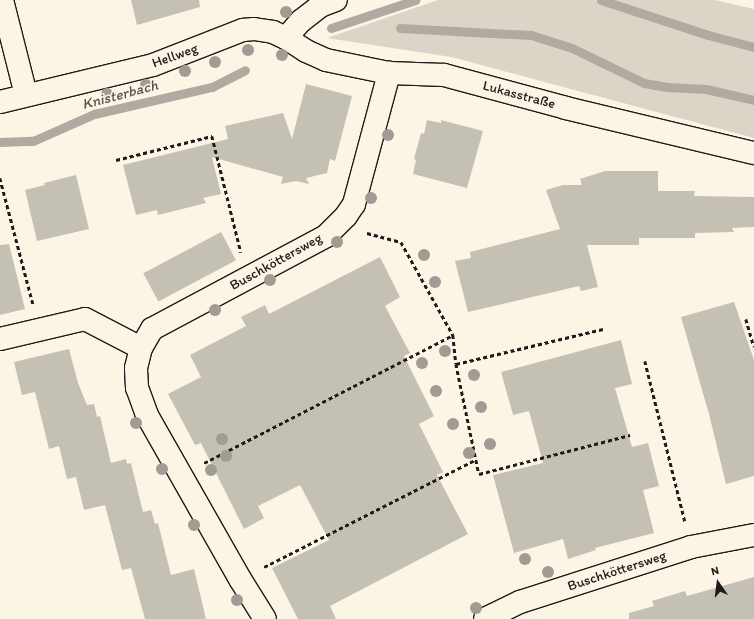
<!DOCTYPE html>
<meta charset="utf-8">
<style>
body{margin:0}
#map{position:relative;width:754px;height:619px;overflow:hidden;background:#fcf5e5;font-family:Itim,sans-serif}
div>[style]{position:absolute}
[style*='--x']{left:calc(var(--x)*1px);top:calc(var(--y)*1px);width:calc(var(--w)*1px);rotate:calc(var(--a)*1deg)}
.green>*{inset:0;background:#dbd5c8}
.stream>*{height:9px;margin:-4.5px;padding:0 4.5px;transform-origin:4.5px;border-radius:4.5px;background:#b0aba1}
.building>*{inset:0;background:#c4c0b3;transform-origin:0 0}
.path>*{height:2.5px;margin-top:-1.25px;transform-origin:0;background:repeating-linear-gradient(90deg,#1c1c1c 0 4px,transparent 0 7px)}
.roads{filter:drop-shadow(1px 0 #1c1c1c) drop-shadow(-1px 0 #1c1c1c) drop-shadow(0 1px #1c1c1c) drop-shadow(0 -1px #1c1c1c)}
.minor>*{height:22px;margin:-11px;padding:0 11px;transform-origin:11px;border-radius:11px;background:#fcf5e5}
.trees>*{width:12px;height:12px;margin:-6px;border-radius:50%;background:#a09c93}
span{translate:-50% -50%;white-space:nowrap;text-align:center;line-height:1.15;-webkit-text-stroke:3px #fcf5e5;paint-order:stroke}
.street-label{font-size:14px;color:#1c1c1c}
.water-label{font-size:15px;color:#575551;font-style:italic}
.north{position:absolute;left:698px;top:563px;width:40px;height:40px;-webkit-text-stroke:3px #fcf5e5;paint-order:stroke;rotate:346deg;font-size:11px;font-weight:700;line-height:16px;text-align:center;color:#1c1c1c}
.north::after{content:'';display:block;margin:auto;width:14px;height:18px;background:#1c1c1c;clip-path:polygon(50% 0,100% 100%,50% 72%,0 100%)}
</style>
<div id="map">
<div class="green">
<div style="clip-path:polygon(438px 0,715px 0,754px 9px,754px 138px,451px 57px,327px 38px)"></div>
</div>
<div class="stream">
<div style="--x:601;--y:0;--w:113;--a:18.1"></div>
<div style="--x:708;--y:35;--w:48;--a:14.6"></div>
<div style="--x:331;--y:28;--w:89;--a:-18.4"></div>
<div style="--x:400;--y:28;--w:131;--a:3.1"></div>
<div style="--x:531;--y:35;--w:43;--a:17.6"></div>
<div style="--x:572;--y:48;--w:80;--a:25.9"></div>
<div style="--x:644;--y:83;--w:23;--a:10"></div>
<div style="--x:667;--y:87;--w:39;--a:3"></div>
<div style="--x:706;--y:89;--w:49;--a:12.9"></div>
<div style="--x:0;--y:142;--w:33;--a:-2"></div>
<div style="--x:33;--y:141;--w:67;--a:-23.9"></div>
<div style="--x:94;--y:114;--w:121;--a:-12.9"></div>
<div style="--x:212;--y:87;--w:37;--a:-27"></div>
</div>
<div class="building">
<div style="clip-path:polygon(131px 0,199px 0,200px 7px,137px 25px)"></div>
<div style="clip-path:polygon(306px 84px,352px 96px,335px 161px,330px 159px,327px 173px,306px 178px,309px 184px,296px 181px,281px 184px,283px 177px,212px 157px,221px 194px,203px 198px,206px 203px,158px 215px,157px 210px,136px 215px,123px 165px,228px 139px,225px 126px,283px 113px,292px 139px)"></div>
<div style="clip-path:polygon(427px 120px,441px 123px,441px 120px,483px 131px,467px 188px,413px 174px,416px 160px,414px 159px,421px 133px,424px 134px)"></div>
<div style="clip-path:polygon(605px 171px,658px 171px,658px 191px,695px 191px,694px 196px,754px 197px,754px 227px,732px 228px,734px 232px,695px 233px,695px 238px,639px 238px,639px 245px,587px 245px,598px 287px,581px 291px,579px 286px,468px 312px,455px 261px,471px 258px,470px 252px,560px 229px,546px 190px,563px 185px,582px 185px,580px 179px)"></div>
<div style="clip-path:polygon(76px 175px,89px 229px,37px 241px,25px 190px,45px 185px,44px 183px)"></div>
<div style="left:221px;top:232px;width:32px;height:88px;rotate:62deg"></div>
<div style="clip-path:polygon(9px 244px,25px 309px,0 315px,0 245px)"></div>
<div style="clip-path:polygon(380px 257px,400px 297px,385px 306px,410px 353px,404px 356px,434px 416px,419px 424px,443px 472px,437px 475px,468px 534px,330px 606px,336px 619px,298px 619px,272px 568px,329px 540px,300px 485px,258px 506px,264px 518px,244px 529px,201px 443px,195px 445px,168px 394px,201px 377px,190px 355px,246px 326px,241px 317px,265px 305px,269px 314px)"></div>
<div style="clip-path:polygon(734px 302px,754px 360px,754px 476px,726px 484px,709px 414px,681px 317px)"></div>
<div style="clip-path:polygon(621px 340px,632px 384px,615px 388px,632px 447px,648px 443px,659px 486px,643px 490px,654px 533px,595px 548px,596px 550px,568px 559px,563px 539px,514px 553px,493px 475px,543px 463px,529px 411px,513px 415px,501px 372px)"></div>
<div style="clip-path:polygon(69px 349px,78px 383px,87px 405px,94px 404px,97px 417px,100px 416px,111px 463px,126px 459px,127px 464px,131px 463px,143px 512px,151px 510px,155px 524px,158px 523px,171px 575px,194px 569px,206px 619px,145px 619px,131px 568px,122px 570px,105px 505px,84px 510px,76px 477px,67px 479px,59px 446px,49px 449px,35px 392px,22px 395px,14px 362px)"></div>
<div style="clip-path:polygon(754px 577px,754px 619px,629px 619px,629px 613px,654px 606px,652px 601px,685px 591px,687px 596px)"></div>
</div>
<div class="path">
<div style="--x:116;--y:160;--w:99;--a:-14"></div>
<div style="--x:212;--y:136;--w:120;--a:76"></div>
<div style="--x:0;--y:178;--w:130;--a:75.3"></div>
<div style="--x:367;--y:233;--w:35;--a:15"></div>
<div style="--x:401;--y:242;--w:107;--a:60.8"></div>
<div style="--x:453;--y:335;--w:29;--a:84"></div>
<div style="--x:456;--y:364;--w:112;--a:78.2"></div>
<div style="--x:479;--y:474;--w:156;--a:-14.5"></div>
<div style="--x:746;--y:319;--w:29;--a:74"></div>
<div style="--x:645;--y:361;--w:166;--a:76"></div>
<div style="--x:456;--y:364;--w:151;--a:-13.4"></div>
<div style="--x:204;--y:463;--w:280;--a:-27.2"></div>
<div style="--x:264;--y:567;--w:237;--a:-26.9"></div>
</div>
<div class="roads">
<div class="minor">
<div style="--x:2;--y:0;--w:98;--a:75.8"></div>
<div style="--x:286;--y:38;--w:23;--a:-49"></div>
<div style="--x:301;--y:21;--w:24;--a:-38"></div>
<div style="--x:320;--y:6;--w:17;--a:-21"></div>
<div style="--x:0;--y:102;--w:157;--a:-13.6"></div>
<div style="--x:153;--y:65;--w:97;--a:-21.3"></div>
<div style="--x:243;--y:30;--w:11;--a:-5"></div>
<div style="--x:254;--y:29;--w:19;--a:9"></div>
<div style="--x:273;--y:32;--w:14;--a:25"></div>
<div style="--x:286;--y:38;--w:24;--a:33"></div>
<div style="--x:306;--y:51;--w:22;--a:24"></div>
<div style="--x:326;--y:60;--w:64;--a:11.7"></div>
<div style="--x:389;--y:73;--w:55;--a:2.1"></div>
<div style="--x:444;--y:75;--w:126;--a:15.1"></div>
<div style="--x:566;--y:108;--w:193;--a:13.5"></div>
<div style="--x:0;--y:339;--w:87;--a:-13.2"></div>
<div style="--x:85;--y:319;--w:63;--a:27.4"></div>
<div style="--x:265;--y:619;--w:47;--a:-122"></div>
<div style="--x:240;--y:579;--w:189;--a:-119.6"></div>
<div style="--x:147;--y:415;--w:29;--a:-110"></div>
<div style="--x:137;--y:388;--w:20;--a:-93"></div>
<div style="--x:136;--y:368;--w:21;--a:-76"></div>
<div style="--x:141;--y:348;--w:22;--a:-60"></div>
<div style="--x:152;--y:329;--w:197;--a:-28.1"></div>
<div style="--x:326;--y:236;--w:28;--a:-45"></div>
<div style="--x:346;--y:216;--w:14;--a:-56"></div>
<div style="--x:354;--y:204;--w:136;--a:-75"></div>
<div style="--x:485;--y:619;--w:39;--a:-26"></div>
<div style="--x:520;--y:602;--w:180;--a:-17.8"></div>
<div style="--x:691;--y:547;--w:64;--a:-10.8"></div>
</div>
</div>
<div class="trees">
<div style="left:286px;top:12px"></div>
<div style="left:248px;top:50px"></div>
<div style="left:282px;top:55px"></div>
<div style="left:215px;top:62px"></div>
<div style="left:185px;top:71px"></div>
<div style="left:146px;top:85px"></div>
<div style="left:107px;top:94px"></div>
<div style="left:388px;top:135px"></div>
<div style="left:371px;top:198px"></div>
<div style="left:337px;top:242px"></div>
<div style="left:424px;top:255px"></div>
<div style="left:270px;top:280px"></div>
<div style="left:435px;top:282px"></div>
<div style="left:215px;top:310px"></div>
<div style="left:445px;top:351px"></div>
<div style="left:422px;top:363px"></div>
<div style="left:474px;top:375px"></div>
<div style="left:436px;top:391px"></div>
<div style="left:481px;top:407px"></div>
<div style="left:136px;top:423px"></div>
<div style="left:453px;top:424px"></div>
<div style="left:222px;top:439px"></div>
<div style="left:490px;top:444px"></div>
<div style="left:469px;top:453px"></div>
<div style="left:226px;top:456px"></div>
<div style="left:162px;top:469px"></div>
<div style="left:211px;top:470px"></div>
<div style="left:194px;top:525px"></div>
<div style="left:525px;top:559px"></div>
<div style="left:548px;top:572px"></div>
<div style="left:237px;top:600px"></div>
<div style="left:476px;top:608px"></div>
</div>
<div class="street-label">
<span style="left:175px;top:56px;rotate:-20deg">Hellweg</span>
<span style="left:519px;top:95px;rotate:15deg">Lukasstraße</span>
<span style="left:276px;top:262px;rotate:-29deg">Buschköttersweg</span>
<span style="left:617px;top:571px;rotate:-18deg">Buschköttersweg</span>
</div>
<div class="water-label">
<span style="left:120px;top:95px;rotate:-15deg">Knisterbach</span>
</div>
<div class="north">N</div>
</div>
